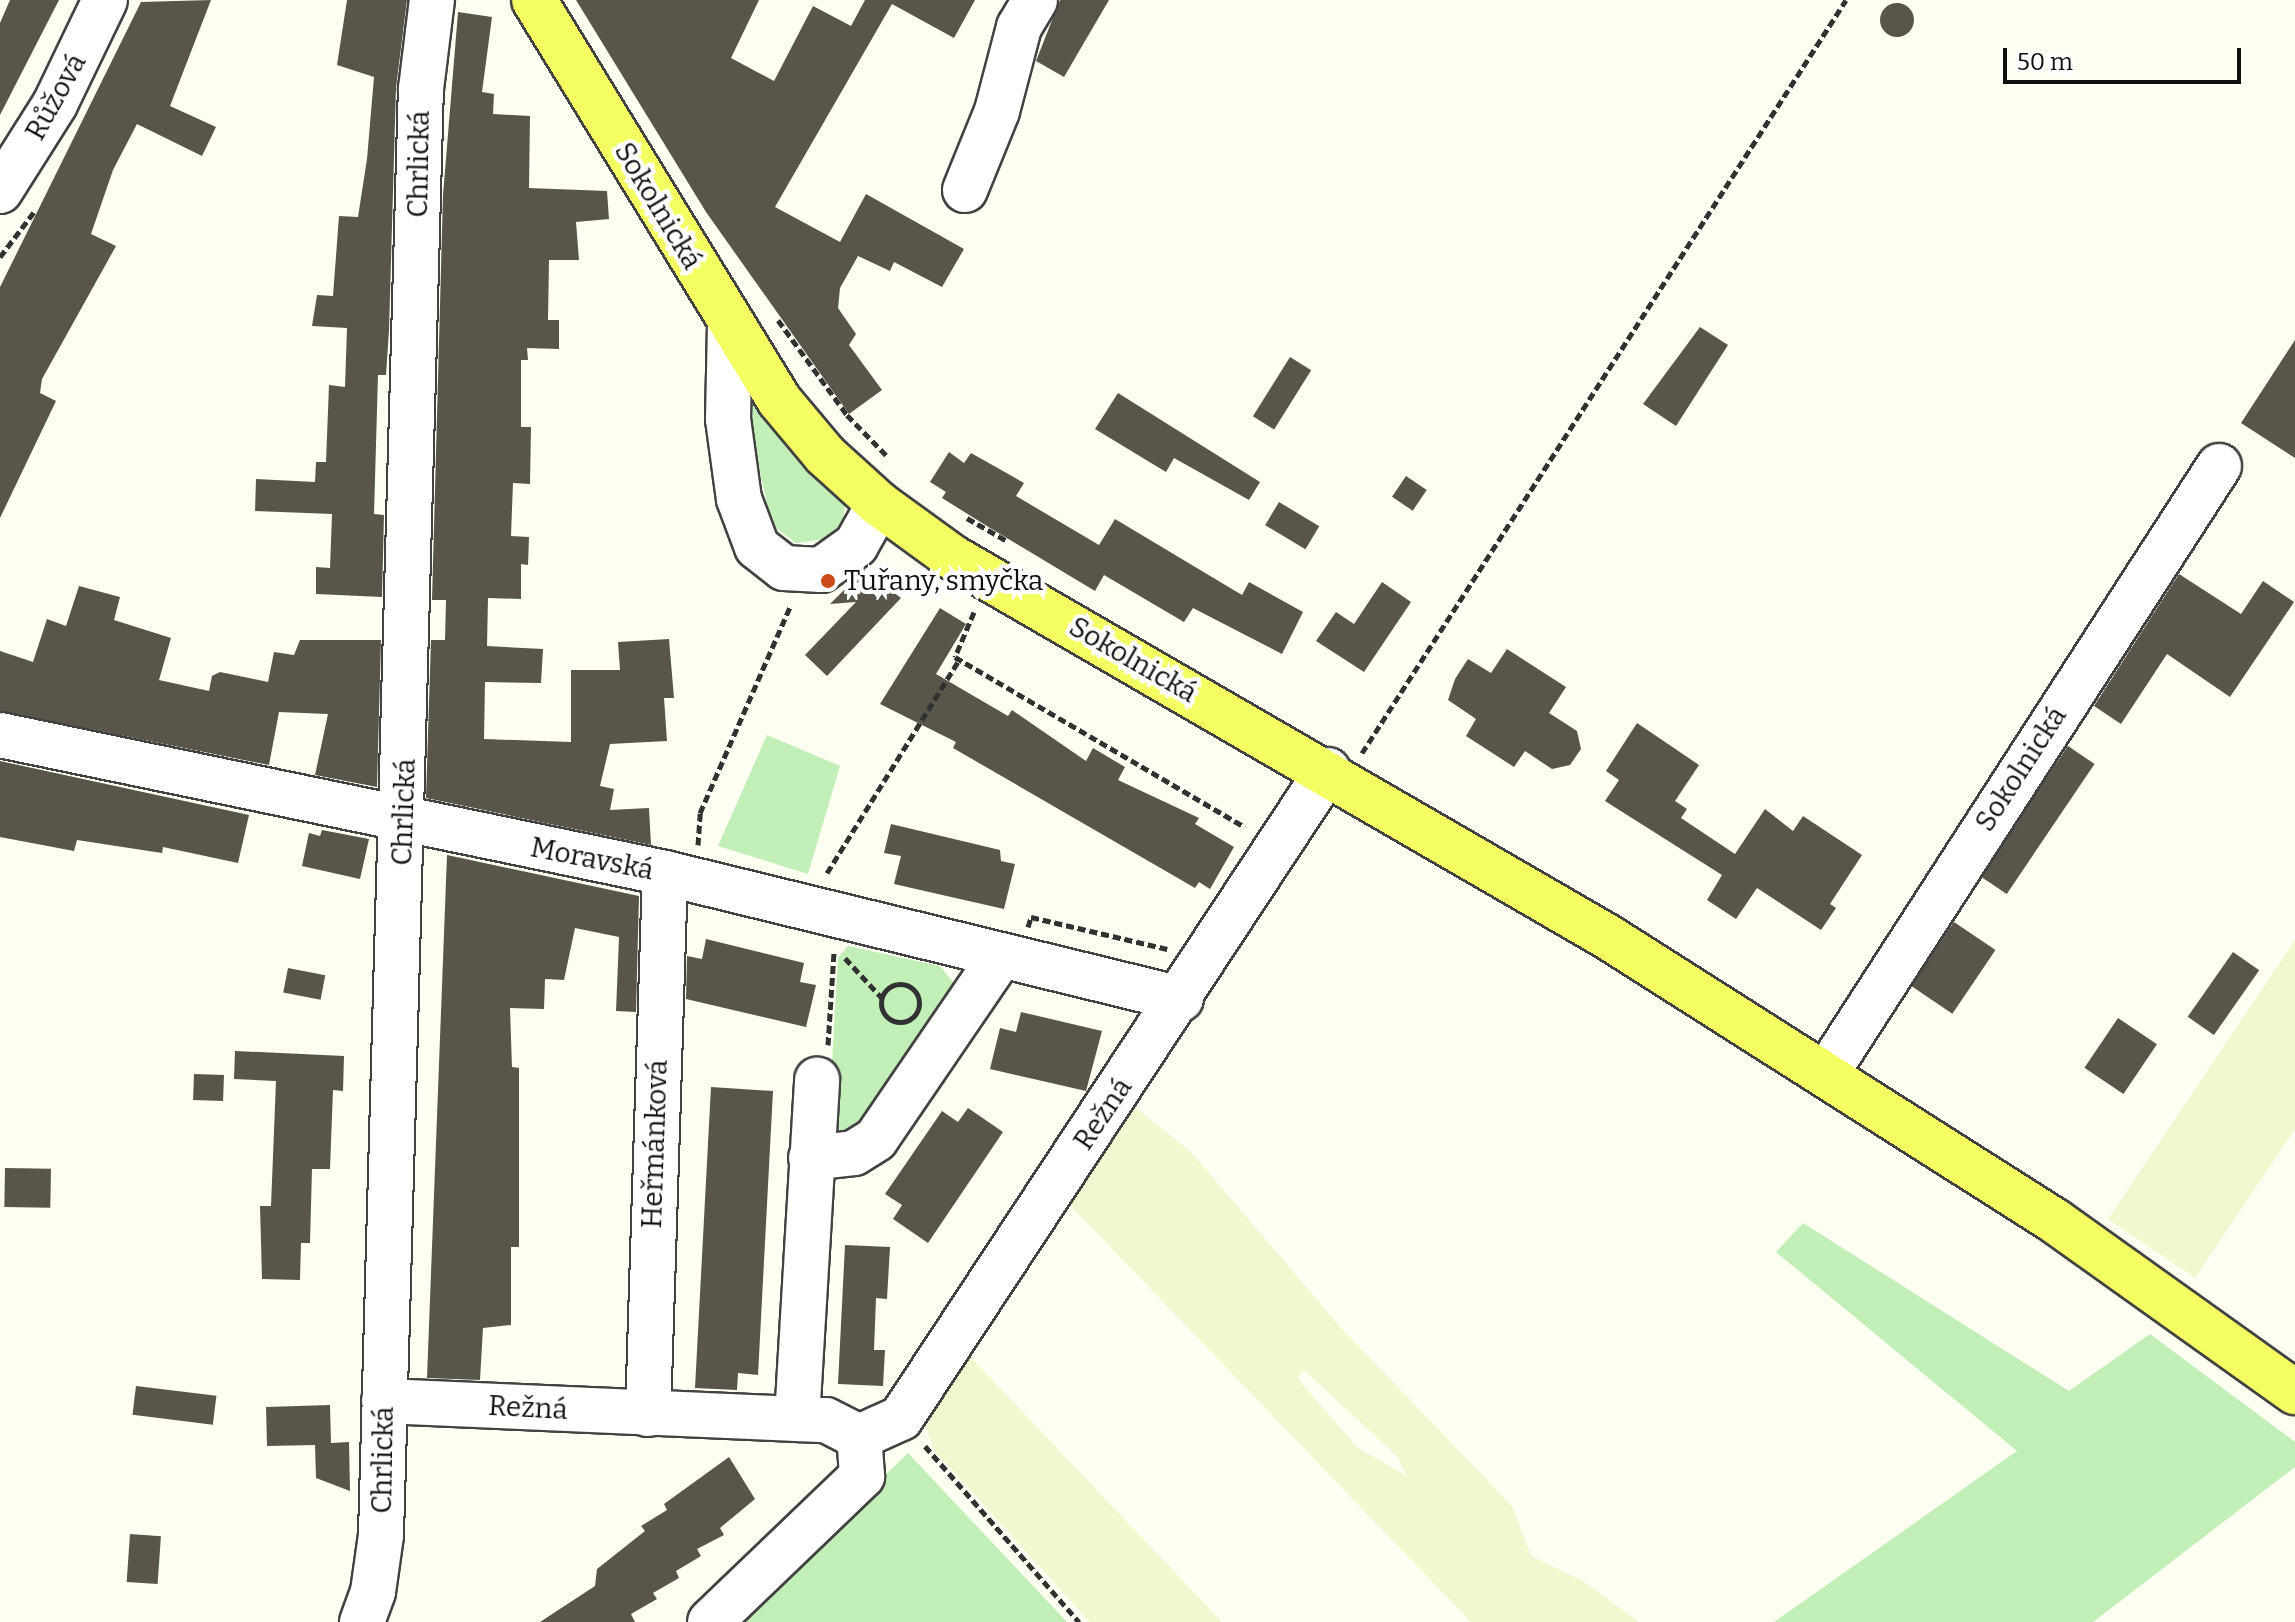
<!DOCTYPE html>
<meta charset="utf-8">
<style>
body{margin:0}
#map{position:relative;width:2295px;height:1622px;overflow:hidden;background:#fdfff2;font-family:Bitter,serif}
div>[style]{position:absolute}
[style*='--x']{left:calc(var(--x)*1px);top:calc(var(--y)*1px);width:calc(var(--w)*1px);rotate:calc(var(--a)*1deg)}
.farmland>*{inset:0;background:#eff8cf}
.green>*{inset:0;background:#c2eeb7}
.building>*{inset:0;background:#59554b;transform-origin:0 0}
.round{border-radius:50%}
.path>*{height:5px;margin-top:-2.5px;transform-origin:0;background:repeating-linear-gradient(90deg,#313131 0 8px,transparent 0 12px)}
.path>.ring{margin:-2.5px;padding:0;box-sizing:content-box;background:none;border:5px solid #313131;border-radius:50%}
.roads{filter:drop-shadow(2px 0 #424242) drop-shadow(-2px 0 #424242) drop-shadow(0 2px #424242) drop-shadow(0 -2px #424242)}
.minor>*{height:44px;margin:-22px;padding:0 22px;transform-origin:22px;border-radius:22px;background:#fff}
.major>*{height:44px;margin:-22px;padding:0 22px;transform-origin:22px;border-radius:22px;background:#f4ff62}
.dots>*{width:22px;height:22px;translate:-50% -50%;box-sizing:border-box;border:4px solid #fff;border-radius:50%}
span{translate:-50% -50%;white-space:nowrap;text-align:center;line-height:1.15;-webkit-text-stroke:8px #fff;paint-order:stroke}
.street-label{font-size:28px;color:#0f0f0f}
.poi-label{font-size:28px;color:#0f0f0f}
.left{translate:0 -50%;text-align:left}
.scale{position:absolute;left:2003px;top:48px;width:238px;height:36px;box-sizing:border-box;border:4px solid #0f0f0f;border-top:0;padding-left:10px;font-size:24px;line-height:28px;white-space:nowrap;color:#0f0f0f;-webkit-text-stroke:6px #fff;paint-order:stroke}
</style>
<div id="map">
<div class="farmland">
<div style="clip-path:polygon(2295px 940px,2295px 1129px,2195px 1278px,2108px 1219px)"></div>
<div style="clip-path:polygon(evenodd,1136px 1108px,1191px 1152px,1342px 1329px,1512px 1506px,1531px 1556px,1583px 1581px,1639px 1622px,1471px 1622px,1068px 1203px,1136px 1108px,1304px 1370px,1397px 1456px,1407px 1476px,1358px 1448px,1302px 1384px,1298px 1377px,1304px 1370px)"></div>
<div style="clip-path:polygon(961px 1347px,1222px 1622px,1090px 1622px,934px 1450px,925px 1423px,937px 1383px)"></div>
</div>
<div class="green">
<div style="clip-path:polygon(747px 390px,775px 432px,845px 504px,843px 522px,825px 539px,796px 543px,772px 525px,744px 401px)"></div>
<div style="clip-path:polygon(767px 735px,840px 766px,808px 874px,718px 846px)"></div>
<div style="clip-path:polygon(848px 946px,940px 966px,960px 991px,872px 1122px,840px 1138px,831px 1131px,829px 1116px,838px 958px)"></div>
<div style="clip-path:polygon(1803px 1223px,2069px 1391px,2150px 1334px,2295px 1442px,2295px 1467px,2093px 1622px,1774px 1622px,2017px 1451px,1776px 1252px)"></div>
<div style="clip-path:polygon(908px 1453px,1067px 1622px,734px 1622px)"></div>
</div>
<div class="building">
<div style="clip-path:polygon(10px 0,59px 0,0 115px,0 23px)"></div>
<div style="clip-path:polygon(211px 0,170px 106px,216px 127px,202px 156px,137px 124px,113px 170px,91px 234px,116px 246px,42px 379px,40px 393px,56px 401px,0 518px,0 287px,141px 2px)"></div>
<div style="clip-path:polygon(347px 0,407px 0,396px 88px,389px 330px,386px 375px,378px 375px,374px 514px,384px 515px,382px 597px,316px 594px,316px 567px,330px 568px,332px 514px,255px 511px,256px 479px,315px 482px,316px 462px,326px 462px,329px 385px,345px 387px,347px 328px,312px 326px,317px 295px,333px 296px,339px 216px,358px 217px,367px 159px,374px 77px,337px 65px)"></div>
<div style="clip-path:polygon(576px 0,759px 0,731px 58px,774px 81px,813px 6px,851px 26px,865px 0,975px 0,954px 38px,892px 4px,775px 207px,840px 242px,866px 194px,964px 249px,942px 287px,894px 262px,890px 271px,858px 256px,840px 288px,838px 308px,856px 334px,849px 345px,882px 390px,849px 414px,706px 212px)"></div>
<div style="clip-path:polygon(1060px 0,1109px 0,1064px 77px,1036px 61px)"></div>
<div class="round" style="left:1880px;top:3px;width:34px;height:34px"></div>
<div style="clip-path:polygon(458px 12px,492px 17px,482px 92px,494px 94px,493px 114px,530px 116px,529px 188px,607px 191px,609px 219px,576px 222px,579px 260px,549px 260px,548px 320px,559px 320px,559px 349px,527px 348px,528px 360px,521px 360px,521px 427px,531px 427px,530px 484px,513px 483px,511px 536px,529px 537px,528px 565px,521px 564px,521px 599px,488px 598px,487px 646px,543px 649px,541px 683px,485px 682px,484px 739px,571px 742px,571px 670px,620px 670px,618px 642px,669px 639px,674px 698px,664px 698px,667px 741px,610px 744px,600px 786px,614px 789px,610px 810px,649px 808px,651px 845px,426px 798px,431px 640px,445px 640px,446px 600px,432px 600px,443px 195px)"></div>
<div style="clip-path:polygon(1700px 327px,1728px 345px,1676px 426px,1643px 404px)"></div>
<div style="clip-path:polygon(2295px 340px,2295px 458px,2241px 423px)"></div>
<div style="left:1290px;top:357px;width:25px;height:70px;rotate:32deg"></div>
<div style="clip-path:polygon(1118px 393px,1260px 482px,1249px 500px,1174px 458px,1166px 472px,1095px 429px)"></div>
<div style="clip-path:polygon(949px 452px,964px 463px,971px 453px,1024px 483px,1016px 496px,1099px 545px,1115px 519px,1242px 595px,1249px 582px,1303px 612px,1282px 654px,1193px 608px,1184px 622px,1104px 575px,1095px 591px,990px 528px,942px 498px,946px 492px,930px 482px)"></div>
<div style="left:1406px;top:476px;width:25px;height:25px;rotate:34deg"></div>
<div style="left:1279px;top:502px;width:47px;height:27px;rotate:31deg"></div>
<div style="clip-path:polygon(864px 570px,901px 598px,827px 676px,805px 655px,856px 602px,830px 604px)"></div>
<div style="clip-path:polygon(2179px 574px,2241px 614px,2263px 581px,2294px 602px,2230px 697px,2167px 654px,2121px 724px,2094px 706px)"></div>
<div style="clip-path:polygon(1382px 582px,1411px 602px,1364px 672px,1316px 641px,1336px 612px,1354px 624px)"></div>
<div style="clip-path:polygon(79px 586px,120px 597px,114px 620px,171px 638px,159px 680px,209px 691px,212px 676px,220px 672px,268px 682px,274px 652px,294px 655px,300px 640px,381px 640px,377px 787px,315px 775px,328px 714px,279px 712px,269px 765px,0 711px,0 651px,33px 662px,47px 619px,66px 626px)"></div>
<div style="clip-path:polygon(940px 608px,966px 624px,936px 674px,1008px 716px,1012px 710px,1086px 761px,1093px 748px,1125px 767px,1118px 780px,1199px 818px,1195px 824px,1234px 847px,1210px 889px,1199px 882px,1195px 888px,953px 748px,956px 742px,880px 704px)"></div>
<div style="clip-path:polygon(1507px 649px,1566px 687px,1549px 713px,1577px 731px,1581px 749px,1570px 765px,1552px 769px,1525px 751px,1514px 767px,1466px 736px,1476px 719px,1448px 700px,1455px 679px,1468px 659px,1491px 673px)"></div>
<div style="clip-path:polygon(1637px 723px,1699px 765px,1675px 801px,1687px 809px,1681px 818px,1735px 854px,1765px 809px,1793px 831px,1803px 816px,1862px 855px,1830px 904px,1836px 908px,1821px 930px,1757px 888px,1736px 919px,1707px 900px,1722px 875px,1605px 801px,1619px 780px,1606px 771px)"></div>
<div style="left:2068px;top:746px;width:32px;height:157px;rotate:34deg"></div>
<div style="clip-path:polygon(0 761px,249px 815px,238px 863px,163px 847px,162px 853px,77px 840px,74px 851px,0 837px)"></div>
<div style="clip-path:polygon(891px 824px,1000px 850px,1001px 861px,1015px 864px,1004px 909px,894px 884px,901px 856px,884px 853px)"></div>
<div style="clip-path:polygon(322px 830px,369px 839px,360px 879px,302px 866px,309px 833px,320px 836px)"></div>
<div style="clip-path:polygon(447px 855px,639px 896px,636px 1012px,616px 1011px,619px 937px,575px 928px,564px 980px,545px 979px,544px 1009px,510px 1008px,512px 1067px,519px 1068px,519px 1247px,511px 1247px,511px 1325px,483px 1328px,480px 1380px,427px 1378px)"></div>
<div style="left:1954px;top:922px;width:50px;height:77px;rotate:34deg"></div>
<div style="clip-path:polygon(706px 939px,804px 963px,800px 982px,816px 985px,806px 1027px,686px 999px,687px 956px,702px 959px)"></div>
<div style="left:2233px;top:952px;width:32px;height:79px;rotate:35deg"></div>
<div style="left:288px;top:968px;width:38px;height:25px;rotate:11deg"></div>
<div style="clip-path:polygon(1021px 1012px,1102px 1031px,1086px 1091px,990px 1069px,1000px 1028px,1016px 1032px)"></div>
<div style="left:2118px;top:1018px;width:47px;height:60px;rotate:34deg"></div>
<div style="clip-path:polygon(235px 1051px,344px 1056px,343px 1091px,333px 1090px,330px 1169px,312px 1169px,310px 1243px,301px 1243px,300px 1280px,262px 1279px,260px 1206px,271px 1206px,276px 1081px,234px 1079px)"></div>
<div style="left:194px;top:1074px;width:30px;height:26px;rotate:2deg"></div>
<div style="clip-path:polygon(711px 1087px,773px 1091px,758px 1375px,738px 1373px,737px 1390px,695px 1388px)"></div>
<div style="clip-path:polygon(968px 1108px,1003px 1132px,928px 1243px,893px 1219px,902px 1205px,885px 1194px,942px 1111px,958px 1122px)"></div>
<div style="left:5px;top:1168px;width:46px;height:39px;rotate:1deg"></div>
<div style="clip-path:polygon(845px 1245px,890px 1247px,887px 1299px,876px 1298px,874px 1350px,885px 1350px,883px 1386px,838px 1384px)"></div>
<div style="left:136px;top:1386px;width:81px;height:29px;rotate:7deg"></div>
<div style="clip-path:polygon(330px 1405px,331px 1443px,349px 1442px,350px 1491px,316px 1478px,315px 1445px,267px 1446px,266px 1407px)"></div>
<div style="clip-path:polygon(729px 1457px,755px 1499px,720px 1528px,724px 1535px,697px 1549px,701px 1556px,676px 1571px,679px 1578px,653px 1593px,657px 1599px,631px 1614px,635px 1622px,540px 1622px,595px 1586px,597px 1569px,645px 1531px,641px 1526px,667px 1510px,664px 1504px)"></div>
<div style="left:130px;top:1534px;width:31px;height:48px;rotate:4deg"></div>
</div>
<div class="path">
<div style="--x:0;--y:257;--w:56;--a:-52.9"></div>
<div style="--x:778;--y:320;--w:117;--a:54"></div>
<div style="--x:847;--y:415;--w:57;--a:45.7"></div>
<div style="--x:967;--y:518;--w:46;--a:29.9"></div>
<div style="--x:974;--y:612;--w:49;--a:112.9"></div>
<div style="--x:955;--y:657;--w:336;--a:30.4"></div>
<div style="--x:1362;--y:753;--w:895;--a:-57.27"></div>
<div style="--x:698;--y:845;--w:32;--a:-86"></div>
<div style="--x:700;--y:813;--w:227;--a:-66.4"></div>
<div style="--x:827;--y:873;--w:251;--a:-58.2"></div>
<div style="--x:1028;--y:927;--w:10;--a:-73"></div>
<div style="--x:1031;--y:917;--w:140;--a:13.2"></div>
<div style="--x:845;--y:958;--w:54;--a:47.2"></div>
<div class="ring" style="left:881px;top:984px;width:33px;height:33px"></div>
<div style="--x:828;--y:1045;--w:94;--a:-86.3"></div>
<div style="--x:925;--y:1446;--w:234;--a:48.8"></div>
</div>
<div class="roads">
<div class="minor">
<div style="--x:965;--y:190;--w:85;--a:-67.9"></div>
<div style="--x:997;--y:111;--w:87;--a:-75.3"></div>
<div style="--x:1019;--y:27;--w:31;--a:-59"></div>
<div style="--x:0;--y:191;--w:103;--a:-57.7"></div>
<div style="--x:55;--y:104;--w:115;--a:-64.3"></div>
<div style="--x:730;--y:324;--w:95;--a:91.2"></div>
<div style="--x:728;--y:419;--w:81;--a:82.2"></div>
<div style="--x:739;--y:499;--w:51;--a:69.4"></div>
<div style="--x:757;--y:547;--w:34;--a:38"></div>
<div style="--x:784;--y:568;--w:37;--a:3"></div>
<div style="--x:821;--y:570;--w:43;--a:-35.5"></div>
<div style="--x:856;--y:545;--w:47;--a:-60.7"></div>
<div style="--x:0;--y:735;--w:679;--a:11.72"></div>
<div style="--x:665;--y:873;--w:531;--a:13.72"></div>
<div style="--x:1826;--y:1074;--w:724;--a:-57.12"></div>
<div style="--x:811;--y:1158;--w:43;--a:-6.6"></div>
<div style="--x:854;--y:1153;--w:26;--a:-32"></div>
<div style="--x:876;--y:1139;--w:222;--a:-55.7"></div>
<div style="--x:384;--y:1401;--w:442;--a:2.5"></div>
<div style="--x:826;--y:1420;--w:37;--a:27"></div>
<div style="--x:859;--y:1437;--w:46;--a:-24.3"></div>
<div style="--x:901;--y:1418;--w:776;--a:-56.62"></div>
<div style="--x:648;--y:1414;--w:541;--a:-88.2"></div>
<div style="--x:797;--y:1419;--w:340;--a:-86.6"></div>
<div style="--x:362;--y:1622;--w:32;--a:-70"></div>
<div style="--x:373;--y:1592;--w:58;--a:-82"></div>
<div style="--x:381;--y:1535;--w:1447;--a:-88.42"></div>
<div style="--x:421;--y:89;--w:90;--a:-83"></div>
<div style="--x:710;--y:1622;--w:211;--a:-43.8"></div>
<div style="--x:862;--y:1476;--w:39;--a:-94"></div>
</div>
<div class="major">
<div style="--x:534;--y:0;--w:469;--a:58.5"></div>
<div style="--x:779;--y:400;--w:72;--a:50.1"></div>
<div style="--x:825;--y:455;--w:73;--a:42.2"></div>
<div style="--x:879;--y:504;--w:90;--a:36"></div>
<div style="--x:952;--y:557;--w:758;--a:30.08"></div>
<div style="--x:1608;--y:937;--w:530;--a:32.43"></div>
<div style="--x:2055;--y:1221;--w:295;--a:35.5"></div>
</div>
</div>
<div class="dots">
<div style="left:828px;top:581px;background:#cc4a1a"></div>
</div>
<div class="street-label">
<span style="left:56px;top:97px;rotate:-61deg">Růžová</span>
<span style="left:419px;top:164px;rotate:-89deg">Chrlická</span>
<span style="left:658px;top:206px;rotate:59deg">Sokolnická</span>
<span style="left:1133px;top:660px;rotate:30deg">Sokolnická</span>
<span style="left:2021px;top:769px;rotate:-57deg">Sokolnická</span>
<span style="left:404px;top:812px;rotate:-88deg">Chrlická</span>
<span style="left:592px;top:859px;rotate:11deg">Moravská</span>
<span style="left:1103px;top:1114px;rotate:-56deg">Režná</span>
<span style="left:655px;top:1144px;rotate:-88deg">Heřmánková</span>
<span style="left:528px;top:1408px;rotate:3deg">Režná</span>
<span style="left:383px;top:1460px;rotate:-89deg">Chrlická</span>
</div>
<div class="poi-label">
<span class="left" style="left:844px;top:581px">Tuřany, smyčka</span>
</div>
<div class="scale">50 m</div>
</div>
